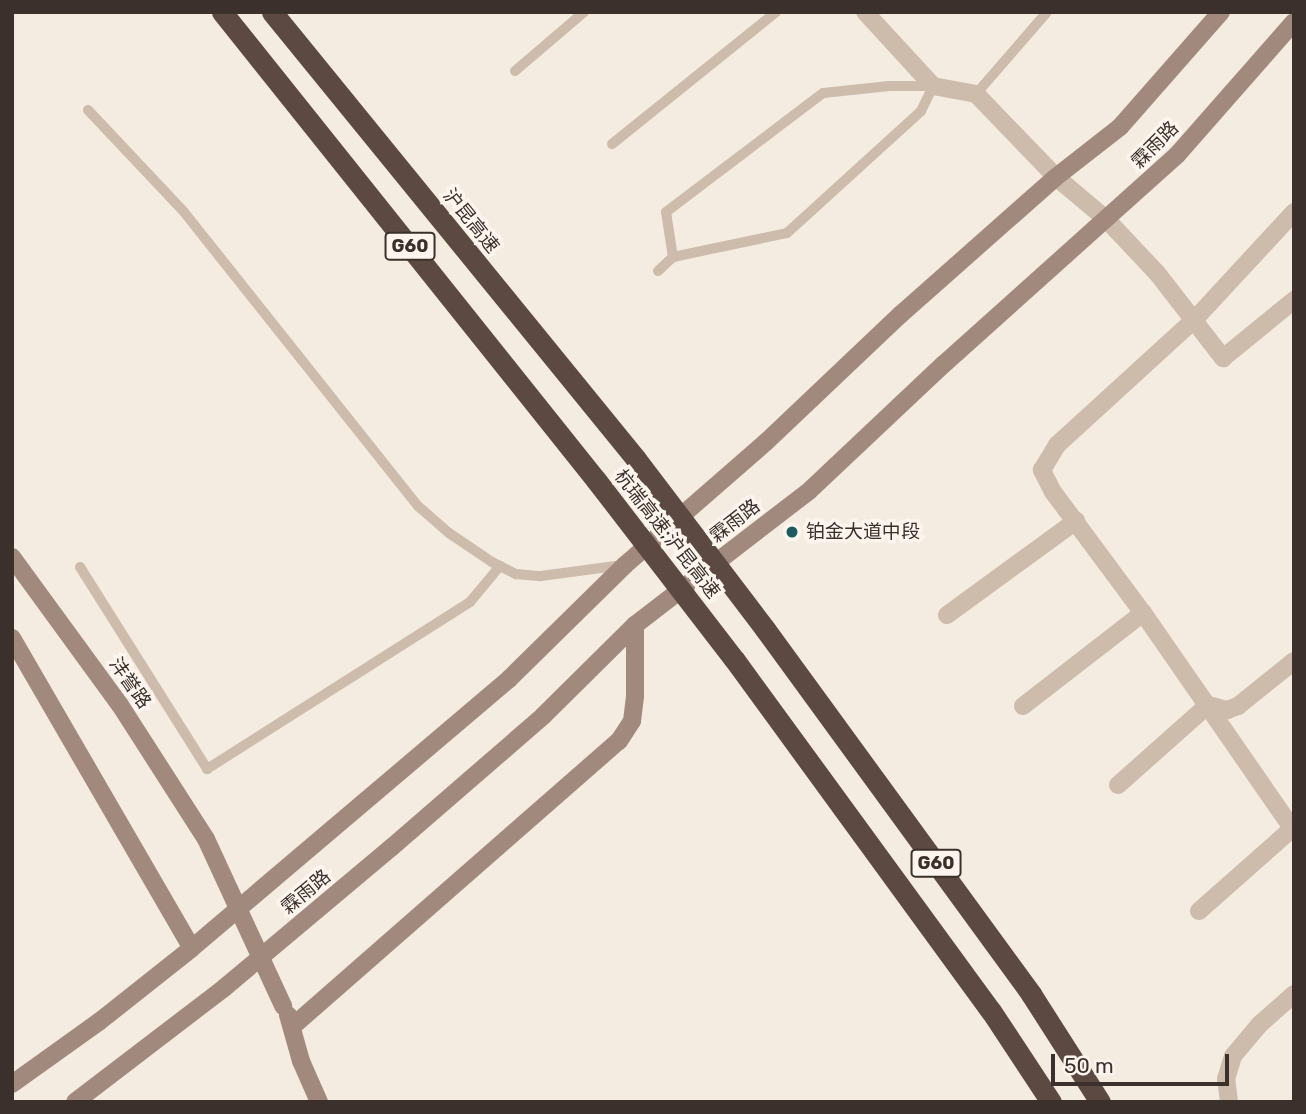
<!DOCTYPE html>
<meta charset="utf-8">
<style>
body{margin:0}
#map{position:relative;width:1306px;height:1114px;overflow:hidden;background:#f4ebe1;font-family:Rubik,"Noto Sans SC",sans-serif}
div>[style]{position:absolute}
[style*='--x']{left:calc(var(--x)*1px);top:calc(var(--y)*1px);width:calc(var(--w)*1px);rotate:calc(var(--a)*1deg)}
.lane>*{height:10px;margin:-5px;padding:0 5px;transform-origin:5px;border-radius:5px;background:#cdbbac}
.street>*{height:18px;margin:-9px;padding:0 9px;transform-origin:9px;border-radius:9px;background:#cdbbac}
.secondary>*{height:18px;margin:-9px;padding:0 9px;transform-origin:9px;border-radius:9px;background:#a18a7d}
.highway>*{height:21px;margin:-10.5px;padding:0 10.5px;transform-origin:10.5px;border-radius:10.5px;background:#5c4a42}
.secondary-bridge>*{height:18px;margin:-9px;padding:0 9px;transform-origin:9px;border-radius:9px;background:#a18a7d}
.highway-bridge>*{height:21px;margin:-10.5px;padding:0 10.5px;transform-origin:10.5px;border-radius:10.5px;background:#5c4a42}
.dots>*{width:19px;height:19px;translate:-50% -50%;box-sizing:border-box;border:4px solid #fbf5ee;border-radius:50%}
span{translate:-50% -50%;white-space:nowrap;text-align:center;line-height:1.15;-webkit-text-stroke:7px #fbf5ee;paint-order:stroke}
.shield-label span{padding:2px 5px;background:#fbf5ee;border:2px solid;border-radius:5px;-webkit-text-stroke-width:0}
.shield-label{font-size:18px;color:#3b302b;font-weight:700}
.street-label{font-size:19px;color:#3b302b}
.poi-label{font-size:19px;color:#3b302b}
.left{translate:0 -50%;text-align:left}
.frame{position:absolute;inset:0;border:14px solid #3b302b;pointer-events:none}
.scale{position:absolute;left:1051px;top:1054px;width:178px;height:32px;box-sizing:border-box;border:4px solid #3b302b;border-top:0;padding-left:9px;font-size:21px;line-height:24px;white-space:nowrap;color:#3b302b;-webkit-text-stroke:5px #fbf5ee;paint-order:stroke}
</style>
<div id="map">
<div class="lane">
<div style="--x:515;--y:71;--w:91;--a:-40.5"></div>
<div style="--x:976;--y:94;--w:108;--a:-49.1"></div>
<div style="--x:88;--y:110;--w:140;--a:46.7"></div>
<div style="--x:184;--y:212;--w:376;--a:51.5"></div>
<div style="--x:418;--y:506;--w:41;--a:41.1"></div>
<div style="--x:449;--y:533;--w:52;--a:34"></div>
<div style="--x:492;--y:562;--w:27;--a:27"></div>
<div style="--x:516;--y:574;--w:25;--a:5"></div>
<div style="--x:541;--y:576;--w:83;--a:-7.6"></div>
<div style="--x:612;--y:144;--w:211;--a:-38.8"></div>
<div style="--x:658;--y:271;--w:21;--a:-43"></div>
<div style="--x:673;--y:257;--w:116;--a:-11.9"></div>
<div style="--x:787;--y:233;--w:181;--a:-42.3"></div>
<div style="--x:921;--y:111;--w:28;--a:-64"></div>
<div style="--x:933;--y:86;--w:44;--a:180"></div>
<div style="--x:889;--y:86;--w:66;--a:173.9"></div>
<div style="--x:823;--y:93;--w:197;--a:142.8"></div>
<div style="--x:666;--y:212;--w:46;--a:81.2"></div>
<div style="--x:80;--y:567;--w:239;--a:57.8"></div>
<div style="--x:207;--y:769;--w:312;--a:-32.4"></div>
<div style="--x:470;--y:602;--w:47;--a:-50.2"></div>
</div>
<div class="street">
<div style="--x:865;--y:12;--w:100;--a:47.4"></div>
<div style="--x:933;--y:86;--w:44;--a:10.5"></div>
<div style="--x:976;--y:94;--w:115;--a:46.1"></div>
<div style="--x:1056;--y:177;--w:67;--a:40.1"></div>
<div style="--x:1107;--y:220;--w:73;--a:46.7"></div>
<div style="--x:1157;--y:273;--w:108;--a:52.2"></div>
<div style="--x:1223;--y:358;--w:92;--a:-39.2"></div>
<div style="--x:947;--y:615;--w:160;--a:-36.1"></div>
<div style="--x:1208;--y:705;--w:20;--a:15"></div>
<div style="--x:1227;--y:710;--w:12;--a:-20"></div>
<div style="--x:1238;--y:706;--w:72;--a:-38.8"></div>
<div style="--x:1023;--y:706;--w:152;--a:-37.8"></div>
<div style="--x:1118;--y:785;--w:120;--a:-41.6"></div>
<div style="--x:1292;--y:828;--w:262;--a:-124.7"></div>
<div style="--x:1143;--y:613;--w:151;--a:-126.6"></div>
<div style="--x:1053;--y:492;--w:25;--a:-117"></div>
<div style="--x:1042;--y:470;--w:29;--a:-59"></div>
<div style="--x:1057;--y:445;--w:187;--a:-42.4"></div>
<div style="--x:1195;--y:319;--w:146;--a:-47.2"></div>
<div style="--x:1199;--y:911;--w:127;--a:-41.5"></div>
<div style="--x:1229;--y:1102;--w:23;--a:-97"></div>
<div style="--x:1226;--y:1079;--w:24;--a:-73"></div>
<div style="--x:1233;--y:1056;--w:42;--a:-49.8"></div>
<div style="--x:1260;--y:1024;--w:45;--a:-41.4"></div>
</div>
<div class="secondary">
<div style="--x:12;--y:557;--w:183;--a:53.9"></div>
<div style="--x:120;--y:705;--w:159;--a:57.3"></div>
<div style="--x:12;--y:638;--w:358;--a:59.9"></div>
<div style="--x:288;--y:1015;--w:48;--a:74.2"></div>
<div style="--x:301;--y:1061;--w:45;--a:66.3"></div>
<div style="--x:293;--y:1026;--w:433;--a:-41.2"></div>
<div style="--x:619;--y:741;--w:24;--a:-57"></div>
<div style="--x:632;--y:721;--w:25;--a:-83"></div>
<div style="--x:635;--y:696;--w:71;--a:-90"></div>
<div style="--x:12;--y:1084;--w:108;--a:-35.6"></div>
<div style="--x:100;--y:1021;--w:117;--a:-38.4"></div>
<div style="--x:192;--y:948;--w:416;--a:-40.3"></div>
<div style="--x:509;--y:679;--w:163;--a:-44.5"></div>
<div style="--x:625;--y:565;--w:187;--a:-41.1"></div>
<div style="--x:766;--y:442;--w:185;--a:-43.5"></div>
<div style="--x:900;--y:315;--w:208;--a:-41.5"></div>
<div style="--x:1056;--y:177;--w:81;--a:-38"></div>
<div style="--x:1120;--y:127;--w:153;--a:-48.7"></div>
<div style="--x:75;--y:1102;--w:188;--a:-37.4"></div>
<div style="--x:224;--y:988;--w:219;--a:-40"></div>
<div style="--x:392;--y:847;--w:200;--a:-40.9"></div>
<div style="--x:543;--y:716;--w:129;--a:-44.7"></div>
<div style="--x:635;--y:625;--w:220;--a:-37.6"></div>
<div style="--x:809;--y:491;--w:185;--a:-43.3"></div>
<div style="--x:944;--y:364;--w:313;--a:-41.9"></div>
<div style="--x:1177;--y:155;--w:177;--a:-48.7"></div>
</div>
<div class="highway">
<div style="--x:222;--y:12;--w:599;--a:51.37"></div>
<div style="--x:272;--y:12;--w:576;--a:50.84"></div>
<div style="--x:765;--y:629;--w:452;--a:53.9"></div>
<div style="--x:1031;--y:994;--w:128;--a:57.4"></div>
<div style="--x:734;--y:659;--w:436;--a:53.9"></div>
<div style="--x:991;--y:1011;--w:109;--a:56.6"></div>
</div>
<div class="secondary-bridge">
<div style="--x:206;--y:839;--w:184;--a:65.2"></div>
</div>
<div class="highway-bridge">
<div style="--x:636;--y:459;--w:213;--a:52.8"></div>
<div style="--x:596;--y:480;--w:226;--a:52.4"></div>
</div>
<div class="dots">
<div style="left:792px;top:532px;background:#1f5a5e"></div>
</div>
<div class="shield-label">
<span style="left:410px;top:246px">G60</span>
<span style="left:936px;top:863px">G60</span>
</div>
<div class="street-label">
<span style="left:1155px;top:145px;rotate:-45deg">霖雨路</span>
<span style="left:471px;top:221px;rotate:51deg">沪昆高速</span>
<span style="left:735px;top:521px;rotate:-38deg">霖雨路</span>
<span style="left:667px;top:534px;rotate:52deg">杭瑞高速;沪昆高速</span>
<span style="left:130px;top:683px;rotate:55deg">沣誉路</span>
<span style="left:306px;top:892px;rotate:-40deg">霖雨路</span>
</div>
<div class="poi-label">
<span class="left" style="left:806px;top:532px">铂金大道中段</span>
</div>
<div class="frame"></div>
<div class="scale">50 m</div>
</div>
